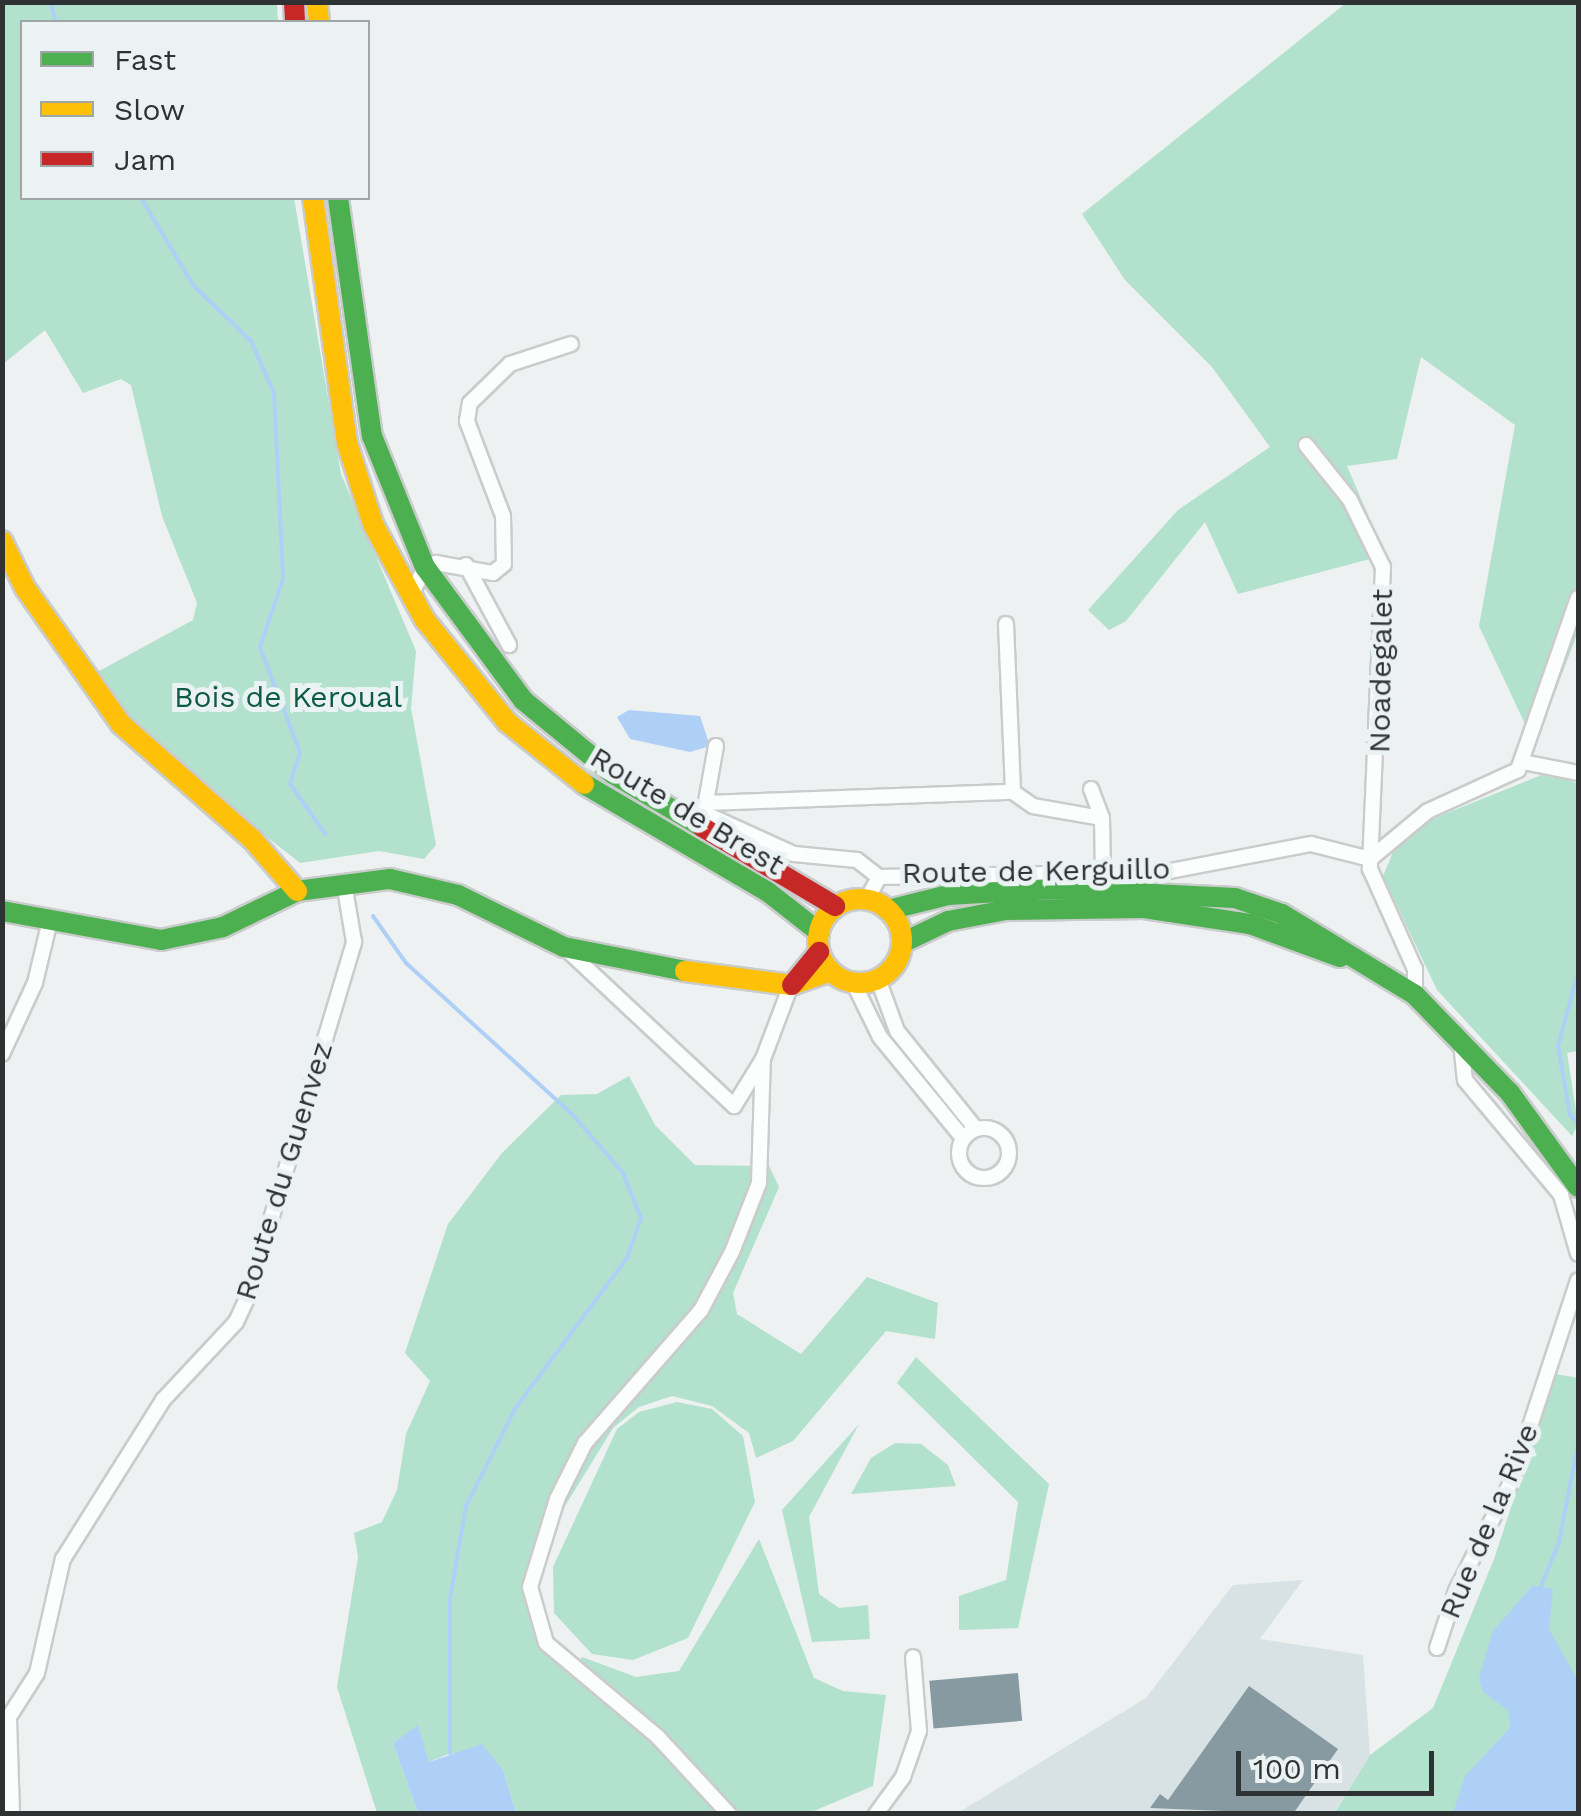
<!DOCTYPE html>
<style>
body{margin:0}
#map{position:relative;width:1581px;height:1816px;overflow:hidden;background:#edf1f1;font-family:"Work Sans",sans-serif}
div>[style]{position:absolute}
[style*='--x']{left:calc(var(--x)*1px);top:calc(var(--y)*1px);width:calc(var(--w)*1px);rotate:calc(var(--a)*1deg)}
.built>*{inset:0;background:#d8e2e4}
.green>*{inset:0;background:#b2e1cd}
.water>*{inset:0;background:#afd0f6}
.stream>*{height:4px;margin:-2px;padding:0 2px;transform-origin:2px;border-radius:2px;background:#afd0f6}
.building>*{inset:0;background:#889aa1;transform-origin:0 0}
.roads{filter:drop-shadow(2px 0 #cacccc) drop-shadow(-2px 0 #cacccc) drop-shadow(0 2px #cacccc) drop-shadow(0 -2px #cacccc)}
.street>*{height:14px;margin:-7px;padding:0 7px;transform-origin:7px;border-radius:7px;background:#fcfdfd}
.street>.ring{margin:-7px;padding:0;box-sizing:content-box;background:none;border:14px solid #fcfdfd;border-radius:50%}
.fast>*{height:20px;margin:-10px;padding:0 10px;transform-origin:10px;border-radius:10px;background:#4caf50}
.slow>*{height:20px;margin:-10px;padding:0 10px;transform-origin:10px;border-radius:10px;background:#ffc107}
.slow>.ring{margin:-10px;padding:0;box-sizing:content-box;background:none;border:20px solid #ffc107;border-radius:50%}
.jam>*{height:20px;margin:-10px;padding:0 10px;transform-origin:10px;border-radius:10px;background:#c62828}
span{translate:-50% -50%;white-space:nowrap;text-align:center;line-height:1.15;-webkit-text-stroke:10px #ebf2f3;paint-order:stroke}
.street-label{font-size:30px;color:#2f3233}
.park-label{font-size:30px;color:#0d5c41}
.frame{position:absolute;inset:0;border:5px solid #2f3233;pointer-events:none}
.legend{position:absolute;left:20px;top:20px;width:350px;height:180px;box-sizing:border-box;background:#ebf2f3;border:2px solid #a0a5a6;margin:0;padding:12px 18px;list-style:none;font-size:30px;color:#2f3233}
.legend li{display:flex;align-items:center;gap:20px;height:50px}
.legend b{width:50px;border:2px solid #a0a5a6}
.scale{position:absolute;left:1236px;top:1751px;width:198px;height:45px;box-sizing:border-box;border:5px solid #2f3233;border-top:0;padding-left:12px;font-size:30px;line-height:35px;white-space:nowrap;color:#2f3233;-webkit-text-stroke:8px #ebf2f3;paint-order:stroke}
</style>
<div id="map">
<div class="built">
<div style="clip-path:polygon(1303px 1580px,1260px 1639px,1363px 1655px,1370px 1755px,1334px 1813px,956px 1814px,1146px 1698px,1233px 1585px)"></div>
</div>
<div class="green">
<div style="clip-path:polygon(3px 3px,277px 3px,278px 22px,22px 22px,22px 198px,294px 198px,341px 474px,416px 651px,411px 708px,436px 845px,424px 859px,379px 851px,300px 863px,141px 738px,90px 676px,193px 620px,197px 603px,162px 516px,131px 385px,121px 379px,83px 393px,45px 330px,3px 364px)"></div>
<div style="clip-path:polygon(1346px 3px,1578px 3px,1578px 632px,1535px 745px,1479px 626px,1515px 425px,1421px 357px,1397px 459px,1347px 466px,1385px 555px,1238px 594px,1205px 522px,1126px 621px,1109px 630px,1088px 610px,1178px 510px,1270px 447px,1212px 367px,1125px 280px,1082px 214px)"></div>
<div style="clip-path:polygon(1549px 772px,1578px 784px,1578px 1051px,1567px 1053px,1578px 1124px,1572px 1136px,1437px 990px,1383px 876px,1393px 852px,1430px 820px)"></div>
<div style="clip-path:polygon(629px 1076px,655px 1125px,695px 1165px,769px 1166px,779px 1187px,733px 1293px,737px 1314px,801px 1354px,867px 1277px,938px 1303px,935px 1339px,886px 1331px,793px 1441px,756px 1458px,749px 1433px,712px 1406px,672px 1396px,639px 1407px,613px 1428px,541px 1545px,533px 1618px,575px 1668px,582px 1657px,636px 1677px,679px 1671px,759px 1539px,814px 1678px,843px 1691px,886px 1695px,873px 1786px,809px 1813px,516px 1813px,503px 1770px,451px 1753px,429px 1762px,418px 1726px,393px 1743px,418px 1813px,377px 1813px,337px 1687px,358px 1557px,354px 1533px,382px 1522px,397px 1490px,406px 1434px,430px 1381px,405px 1353px,448px 1224px,502px 1153px,561px 1095px,597px 1094px)"></div>
<div style="clip-path:polygon(916px 1357px,1049px 1484px,1018px 1628px,959px 1630px,959px 1596px,1006px 1580px,1018px 1502px,897px 1383px)"></div>
<div style="clip-path:polygon(1555px 1374px,1578px 1378px,1578px 1813px,1334px 1814px,1370px 1755px,1433px 1708px,1494px 1559px)"></div>
<div style="clip-path:polygon(677px 1402px,712px 1409px,743px 1436px,755px 1502px,688px 1638px,633px 1660px,592px 1654px,554px 1613px,553px 1567px,617px 1429px,639px 1412px)"></div>
<div style="clip-path:polygon(859px 1424px,809px 1517px,819px 1594px,839px 1608px,868px 1605px,870px 1639px,812px 1642px,782px 1510px)"></div>
<div style="clip-path:polygon(895px 1443px,921px 1444px,948px 1465px,956px 1486px,851px 1494px,871px 1458px)"></div>
</div>
<div class="water">
<div style="clip-path:polygon(629px 710px,700px 716px,710px 746px,690px 752px,630px 739px,617px 717px)"></div>
<div style="clip-path:polygon(1533px 1585px,1553px 1589px,1549px 1629px,1578px 1681px,1578px 1813px,1453px 1813px,1465px 1776px,1510px 1728px,1509px 1711px,1483px 1692px,1479px 1678px,1493px 1631px)"></div>
<div style="clip-path:polygon(418px 1725px,429px 1762px,482px 1744px,503px 1770px,516px 1813px,418px 1813px,393px 1743px)"></div>
</div>
<div class="stream">
<div style="--x:50;--y:2;--w:21;--a:73"></div>
<div style="--x:141;--y:198;--w:101;--a:59.1"></div>
<div style="--x:193;--y:285;--w:81;--a:44"></div>
<div style="--x:251;--y:341;--w:57;--a:66.1"></div>
<div style="--x:274;--y:393;--w:186;--a:87.2"></div>
<div style="--x:283;--y:579;--w:72;--a:108.7"></div>
<div style="--x:260;--y:647;--w:113;--a:69.3"></div>
<div style="--x:300;--y:753;--w:33;--a:108"></div>
<div style="--x:290;--y:784;--w:62;--a:54.8"></div>
<div style="--x:373;--y:916;--w:57;--a:54.9"></div>
<div style="--x:406;--y:963;--w:224;--a:42.3"></div>
<div style="--x:572;--y:1114;--w:78;--a:49.2"></div>
<div style="--x:623;--y:1173;--w:48;--a:68.2"></div>
<div style="--x:641;--y:1218;--w:42;--a:109.3"></div>
<div style="--x:627;--y:1258;--w:188;--a:126.6"></div>
<div style="--x:515;--y:1409;--w:109;--a:116.8"></div>
<div style="--x:466;--y:1506;--w:94;--a:99.8"></div>
<div style="--x:450;--y:1599;--w:154;--a:90"></div>
<div style="--x:1578;--y:972;--w:77;--a:105.1"></div>
<div style="--x:1558;--y:1046;--w:70;--a:80.1"></div>
<div style="--x:1570;--y:1115;--w:11;--a:45"></div>
<div style="--x:1539;--y:1591;--w:53;--a:-67.8"></div>
<div style="--x:1559;--y:1542;--w:101;--a:-79.1"></div>
</div>
<div class="building">
<div style="left:1018px;top:1673px;width:48px;height:89px;rotate:85deg"></div>
<div style="clip-path:polygon(1249px 1686px,1338px 1749px,1293px 1814px,1150px 1808px,1160px 1794px,1168px 1800px)"></div>
</div>
<div class="roads">
<div class="street">
<div style="--x:1306;--y:445;--w:70;--a:51.3"></div>
<div style="--x:1350;--y:500;--w:75;--a:63.8"></div>
<div style="--x:1383;--y:567;--w:302;--a:92.5"></div>
<div style="--x:1370;--y:869;--w:110;--a:65.8"></div>
<div style="--x:1415;--y:969;--w:26;--a:90"></div>
<div style="--x:466;--y:565;--w:91;--a:61.7"></div>
<div style="--x:410;--y:597;--w:34;--a:-63"></div>
<div style="--x:425;--y:567;--w:12;--a:-20"></div>
<div style="--x:436;--y:563;--w:58;--a:10"></div>
<div style="--x:493;--y:573;--w:14;--a:-39"></div>
<div style="--x:504;--y:564;--w:48;--a:-91.2"></div>
<div style="--x:503;--y:516;--w:102;--a:-110.8"></div>
<div style="--x:467;--y:421;--w:18;--a:-81"></div>
<div style="--x:470;--y:403;--w:56;--a:-44.3"></div>
<div style="--x:510;--y:364;--w:64;--a:-18.2"></div>
<div style="--x:1006;--y:624;--w:168;--a:87.6"></div>
<div style="--x:716;--y:746;--w:68;--a:100.2"></div>
<div style="--x:704;--y:813;--w:99;--a:24.5"></div>
<div style="--x:794;--y:854;--w:63;--a:5.4"></div>
<div style="--x:857;--y:860;--w:28;--a:38"></div>
<div style="--x:1523;--y:762;--w:56;--a:11.3"></div>
<div style="--x:1091;--y:789;--w:31;--a:69"></div>
<div style="--x:706;--y:803;--w:307;--a:-2.1"></div>
<div style="--x:1013;--y:792;--w:24;--a:35"></div>
<div style="--x:1033;--y:806;--w:70;--a:9.9"></div>
<div style="--x:1102;--y:818;--w:56;--a:89"></div>
<div style="--x:1370;--y:859;--w:75;--a:-39.6"></div>
<div style="--x:1428;--y:811;--w:99;--a:-24.5"></div>
<div style="--x:1518;--y:770;--w:182;--a:-70.8"></div>
<div style="--x:879;--y:877;--w:286;--a:-1"></div>
<div style="--x:1165;--y:872;--w:149;--a:-10.9"></div>
<div style="--x:1311;--y:844;--w:61;--a:14.3"></div>
<div style="--x:867;--y:899;--w:25;--a:-61"></div>
<div style="--x:564;--y:947;--w:233;--a:43.1"></div>
<div style="--x:734;--y:1106;--w:55;--a:-58.3"></div>
<div style="--x:763;--y:1059;--w:79;--a:-69.3"></div>
<div style="--x:878;--y:979;--w:55;--a:69.9"></div>
<div style="--x:897;--y:1031;--w:126;--a:51.1"></div>
<div style="--x:853;--y:982;--w:61;--a:63.9"></div>
<div style="--x:880;--y:1037;--w:131;--a:50.6"></div>
<div style="--x:1461;--y:1043;--w:37;--a:84"></div>
<div style="--x:1465;--y:1080;--w:150;--a:50.1"></div>
<div style="--x:1561;--y:1195;--w:61;--a:73.9"></div>
<div style="--x:2;--y:1054;--w:78;--a:-65.1"></div>
<div style="--x:35;--y:983;--w:65;--a:-76.6"></div>
<div class="ring" style="left:959px;top:1128px;width:36px;height:36px"></div>
<div style="--x:1437;--y:1648;--w:60;--a:-71.6"></div>
<div style="--x:1456;--y:1591;--w:127;--a:-63.2"></div>
<div style="--x:1513;--y:1478;--w:208;--a:-71.8"></div>
<div style="--x:12;--y:1814;--w:97;--a:-91.8"></div>
<div style="--x:9;--y:1717;--w:52;--a:-57.5"></div>
<div style="--x:37;--y:1673;--w:117;--a:-77.2"></div>
<div style="--x:63;--y:1559;--w:188;--a:-57.8"></div>
<div style="--x:163;--y:1400;--w:107;--a:-46.9"></div>
<div style="--x:236;--y:1322;--w:29;--a:-65"></div>
<div style="--x:248;--y:1296;--w:370;--a:-73.3"></div>
<div style="--x:354;--y:942;--w:60;--a:-99.6"></div>
<div style="--x:729;--y:1814;--w:105;--a:-132.7"></div>
<div style="--x:658;--y:1737;--w:146;--a:-140"></div>
<div style="--x:546;--y:1643;--w:58;--a:-105.9"></div>
<div style="--x:530;--y:1587;--w:92;--a:-72.9"></div>
<div style="--x:557;--y:1499;--w:63;--a:-63.4"></div>
<div style="--x:585;--y:1443;--w:176;--a:-48.9"></div>
<div style="--x:701;--y:1310;--w:66;--a:-61.9"></div>
<div style="--x:732;--y:1252;--w:74;--a:-68.6"></div>
<div style="--x:759;--y:1183;--w:124;--a:-88.2"></div>
<div style="--x:876;--y:1814;--w:46;--a:-53.9"></div>
<div style="--x:903;--y:1777;--w:49;--a:-70.8"></div>
<div style="--x:919;--y:1731;--w:74;--a:-94.6"></div>
</div>
<div class="fast">
<div style="--x:338;--y:198;--w:240;--a:81.9"></div>
<div style="--x:372;--y:436;--w:141;--a:68"></div>
<div style="--x:425;--y:567;--w:165;--a:53.6"></div>
<div style="--x:523;--y:700;--w:117;--a:39.4"></div>
<div style="--x:613;--y:774;--w:104;--a:30.8"></div>
<div style="--x:584;--y:784;--w:213;--a:30.4"></div>
<div style="--x:768;--y:892;--w:65;--a:38.1"></div>
<div style="--x:888;--y:910;--w:62;--a:-14"></div>
<div style="--x:948;--y:895;--w:103;--a:-3.3"></div>
<div style="--x:1051;--y:889;--w:184;--a:2.8"></div>
<div style="--x:1235;--y:898;--w:50;--a:18.8"></div>
<div style="--x:1282;--y:914;--w:156;--a:31.3"></div>
<div style="--x:1415;--y:995;--w:136;--a:45.9"></div>
<div style="--x:1510;--y:1093;--w:116;--a:54.1"></div>
<div style="--x:2;--y:911;--w:162;--a:10.3"></div>
<div style="--x:161;--y:940;--w:63;--a:-11.8"></div>
<div style="--x:223;--y:927;--w:82;--a:-25.9"></div>
<div style="--x:297;--y:891;--w:94;--a:-7.4"></div>
<div style="--x:390;--y:879;--w:70;--a:13.2"></div>
<div style="--x:458;--y:895;--w:118;--a:26.1"></div>
<div style="--x:564;--y:947;--w:123;--a:11.2"></div>
<div style="--x:902;--y:943;--w:51;--a:-25.6"></div>
<div style="--x:948;--y:921;--w:59;--a:-10.7"></div>
<div style="--x:1006;--y:910;--w:138;--a:-0.8"></div>
<div style="--x:1144;--y:908;--w:107;--a:8.6"></div>
<div style="--x:1250;--y:924;--w:96;--a:20.1"></div>
</div>
<div class="slow">
<div style="--x:317;--y:2;--w:20;--a:84"></div>
<div style="--x:313;--y:198;--w:247;--a:82.1"></div>
<div style="--x:347;--y:443;--w:85;--a:72.2"></div>
<div style="--x:373;--y:524;--w:109;--a:61.6"></div>
<div style="--x:425;--y:620;--w:131;--a:51.2"></div>
<div style="--x:507;--y:722;--w:99;--a:38.8"></div>
<div style="--x:2;--y:541;--w:52;--a:63.9"></div>
<div style="--x:25;--y:588;--w:166;--a:54.8"></div>
<div style="--x:121;--y:724;--w:174;--a:41.3"></div>
<div style="--x:252;--y:839;--w:69;--a:49.1"></div>
<div class="ring" style="left:818px;top:899px;width:64px;height:64px"></div>
<div style="--x:685;--y:971;--w:107;--a:7.5"></div>
<div style="--x:791;--y:985;--w:42;--a:-19.3"></div>
</div>
<div class="jam">
<div style="--x:294;--y:2;--w:20;--a:87"></div>
<div style="--x:702;--y:827;--w:155;--a:30.7"></div>
<div style="--x:792;--y:985;--w:43;--a:-50.7"></div>
</div>
</div>
<div class="street-label">
<span style="left:1381px;top:671px;rotate:-89deg">Noadegalet</span>
<span style="left:687px;top:811px;rotate:31deg">Route de Brest</span>
<span style="left:1036px;top:871px;rotate:-1deg">Route de Kerguillo</span>
<span style="left:284px;top:1171px;rotate:-73deg">Route du Guenvez</span>
<span style="left:1489px;top:1521px;rotate:-67deg">Rue de la Rive</span>
</div>
<div class="park-label">
<span style="left:288px;top:697px">Bois de Keroual</span>
</div>
<div class="frame"></div>
<ul class="legend">
<li><b style="height:12px;background:#4caf50"></b>Fast</li>
<li><b style="height:12px;background:#ffc107"></b>Slow</li>
<li><b style="height:12px;background:#c62828"></b>Jam</li>
</ul>
<div class="scale">100 m</div>
</div>
